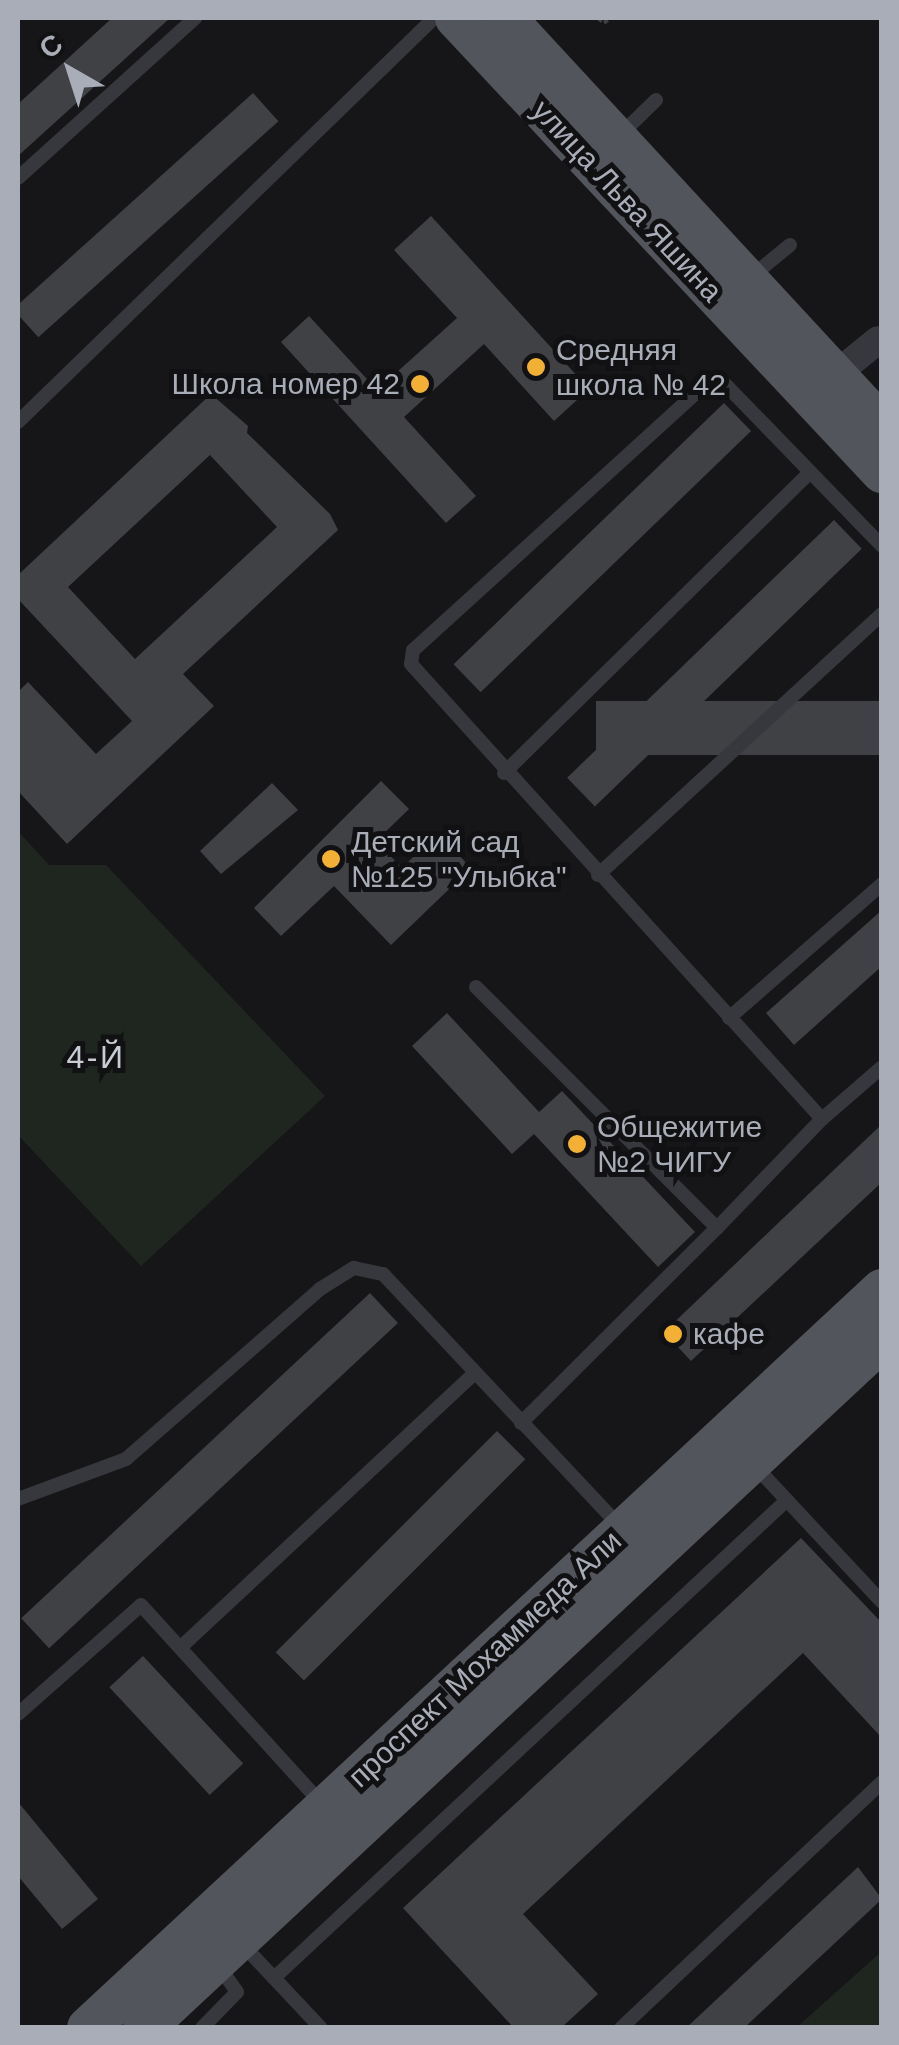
<!DOCTYPE html>
<meta charset="utf-8">
<style>
body{margin:0}
#map{position:relative;width:899px;height:2045px;overflow:hidden;background:#161618;font-family:Helvetica,sans-serif}
div>[style]{position:absolute}
[style*='--x']{left:calc(var(--x)*1px);top:calc(var(--y)*1px);width:calc(var(--w)*1px);rotate:calc(var(--a)*1deg)}
.green>*{inset:0;background:#1e261f}
.building>*{inset:0;background:#404145;transform-origin:0 0}
.path>*{height:4px;margin-top:-2px;transform-origin:0;background:repeating-linear-gradient(90deg,#3d3f44 0 5px,transparent 0 13px)}
.lane>*{height:14px;margin:-7px;padding:0 7px;transform-origin:7px;border-radius:7px;background:#37383d}
.street>*{height:28px;margin:-14px;padding:0 14px;transform-origin:14px;border-radius:14px;background:#37383d}
.primary>*{height:42px;margin:-21px;padding:0 21px;transform-origin:21px;border-radius:21px;background:#53555c}
.dots>*{width:28px;height:28px;translate:-50% -50%;box-sizing:border-box;border:5px solid #111113;border-radius:50%}
span{translate:-50% -50%;white-space:nowrap;text-align:center;line-height:1.15;-webkit-text-stroke:10px #111113;paint-order:stroke}
.street-label{font-size:30px;color:#a8adb8}
.poi-label{font-size:30px;color:#a8adb8}
.left{translate:0 -50%;text-align:left}
.right{translate:-100% -50%;text-align:right}
.neighbourhood-label{font-size:32px;color:#c9ccd4;letter-spacing:2.5px}
.frame{position:absolute;inset:0;border:20px solid #a8adb8;pointer-events:none}
.north{position:absolute;left:20px;top:20px;width:100px;height:100px;-webkit-text-stroke:8px #111113;paint-order:stroke;rotate:321deg;font-size:28px;font-weight:700;line-height:40px;text-align:center;color:#a8adb8}
.north::after{content:'';display:block;margin:auto;width:35px;height:45px;background:#a8adb8;clip-path:polygon(50% 0,100% 100%,50% 72%,0 100%)}
</style>
<div id="map">
<div class="green">
<div style="clip-path:polygon(18px 831px,49px 865px,106px 865px,325px 1096px,141px 1266px,18px 1135px)"></div>
<div style="clip-path:polygon(881px 1952px,881px 2027px,797px 2027px)"></div>
</div>
<div class="building">
<div style="clip-path:polygon(112px 18px,170px 18px,18px 156px,18px 104px)"></div>
<div style="left:253px;top:93px;width:38px;height:323px;rotate:48deg"></div>
<div style="clip-path:polygon(431px 216px,589px 389px,554px 421px,484px 344px,404px 417px,476px 496px,446px 523px,281px 342px,309px 316px,377px 390px,457px 318px,394px 250px)"></div>
<div style="clip-path:polygon(evenodd,211px 394px,248px 426px,247px 433px,330px 514px,338px 530px,183px 674px,214px 706px,67px 844px,18px 791px,18px 692px,28px 682px,96px 754px,132px 721px,18px 599px,18px 575px,211px 394px,210px 455px,277px 527px,135px 659px,68px 587px,210px 455px)"></div>
<div style="left:724px;top:403px;width:39px;height:376px;rotate:46deg"></div>
<div style="left:834px;top:520px;width:40px;height:371px;rotate:46deg"></div>
<div style="left:882px;top:701px;width:54px;height:286px;rotate:90deg"></div>
<div style="clip-path:polygon(381px 781px,409px 809px,376px 841px,402px 868px,438px 833px,471px 868px,391px 945px,334px 886px,281px 936px,254px 908px)"></div>
<div style="clip-path:polygon(272px 783px,298px 810px,221px 874px,200px 851px)"></div>
<div style="clip-path:polygon(882px 910px,882px 966px,794px 1045px,766px 1013px)"></div>
<div style="clip-path:polygon(447px 1013px,539px 1112px,562px 1091px,695px 1232px,658px 1267px,534px 1134px,512px 1154px,412px 1046px)"></div>
<div style="clip-path:polygon(882px 1124px,882px 1182px,691px 1361px,664px 1332px)"></div>
<div style="left:370px;top:1293px;width:41px;height:477px;rotate:47deg"></div>
<div style="left:497px;top:1431px;width:40px;height:313px;rotate:45deg"></div>
<div style="clip-path:polygon(801px 1538px,882px 1623px,882px 1738px,803px 1653px,523px 1914px,598px 1994px,561px 2028px,514px 2028px,403px 1908px)"></div>
<div style="left:143px;top:1656px;width:147px;height:46px;rotate:47deg"></div>
<div style="clip-path:polygon(18px 1802px,98px 1899px,62px 1929px,18px 1876px)"></div>
<div style="clip-path:polygon(858px 1867px,882px 1899px,744px 2028px,686px 2028px)"></div>
</div>
<div class="path">
<div style="--x:598;--y:18;--w:8;--a:40"></div>
<div style="--x:604;--y:23;--w:8;--a:-40"></div>
</div>
<div class="lane">
<div style="--x:618;--y:137;--w:53;--a:-44.2"></div>
<div style="--x:18;--y:178;--w:239;--a:-42.1"></div>
<div style="--x:752;--y:276;--w:49;--a:-39.2"></div>
<div style="--x:18;--y:422;--w:580;--a:-44.16"></div>
<div style="--x:882;--y:546;--w:220;--a:-134.1"></div>
<div style="--x:729;--y:388;--w:12;--a:-138"></div>
<div style="--x:720;--y:380;--w:12;--a:171"></div>
<div style="--x:708;--y:382;--w:399;--a:137.7"></div>
<div style="--x:413;--y:650;--w:14;--a:98"></div>
<div style="--x:411;--y:664;--w:613;--a:47.91"></div>
<div style="--x:822;--y:1119;--w:79;--a:-40.9"></div>
<div style="--x:504;--y:773;--w:429;--a:-44.5"></div>
<div style="--x:598;--y:875;--w:386;--a:-42.6"></div>
<div style="--x:476;--y:987;--w:341;--a:45"></div>
<div style="--x:717;--y:1228;--w:151;--a:-46.1"></div>
<div style="--x:729;--y:1018;--w:203;--a:-41.2"></div>
<div style="--x:521;--y:1423;--w:276;--a:-44.9"></div>
<div style="--x:755;--y:1466;--w:186;--a:47"></div>
<div style="--x:18;--y:1499;--w:115;--a:-20.3"></div>
<div style="--x:126;--y:1459;--w:258;--a:-41.2"></div>
<div style="--x:320;--y:1289;--w:40;--a:-32"></div>
<div style="--x:354;--y:1268;--w:30;--a:12"></div>
<div style="--x:383;--y:1274;--w:346;--a:46.8"></div>
<div style="--x:181;--y:1647;--w:400;--a:-43"></div>
<div style="--x:18;--y:1714;--w:164;--a:-41.5"></div>
<div style="--x:141;--y:1605;--w:269;--a:47.7"></div>
<div style="--x:242;--y:1944;--w:115;--a:46.8"></div>
<div style="--x:274;--y:1978;--w:701;--a:-42.98"></div>
<div style="--x:202;--y:2028;--w:50;--a:-45.8"></div>
<div style="--x:237;--y:1992;--w:33;--a:-125"></div>
<div style="--x:621;--y:2028;--w:359;--a:-43.3"></div>
</div>
<div class="street">
<div style="--x:835;--y:375;--w:55;--a:-39.1"></div>
</div>
<div class="primary">
<div style="--x:456;--y:18;--w:623;--a:46.82"></div>
<div style="--x:505;--y:18;--w:556;--a:47.26"></div>
<div style="--x:88;--y:2028;--w:1084;--a:-42.91"></div>
<div style="--x:144;--y:2028;--w:1009;--a:-42.99"></div>
</div>
<div class="dots">
<div style="left:536px;top:367px;background:#f2b134"></div>
<div style="left:420px;top:384px;background:#f2b134"></div>
<div style="left:331px;top:859px;background:#f2b134"></div>
<div style="left:577px;top:1144px;background:#f2b134"></div>
<div style="left:673px;top:1334px;background:#f2b134"></div>
</div>
<div class="street-label">
<span style="left:627px;top:201px;rotate:47deg">улица Льва Яшина</span>
<span style="left:485px;top:1659px;rotate:-43deg">проспект Мохаммеда Али</span>
</div>
<div class="poi-label">
<span class="left" style="left:556px;top:367px">Средняя<br>школа № 42</span>
<span class="right" style="left:400px;top:384px">Школа номер 42</span>
<span class="left" style="left:351px;top:859px">Детский сад<br>№125 "Улыбка"</span>
<span class="left" style="left:597px;top:1144px">Общежитие<br>№2 ЧИГУ</span>
<span class="left" style="left:693px;top:1334px">кафе</span>
</div>
<div class="neighbourhood-label">
<span style="left:96px;top:1057px">4-Й</span>
</div>
<div class="frame"></div>
<div class="north">С</div>
</div>
